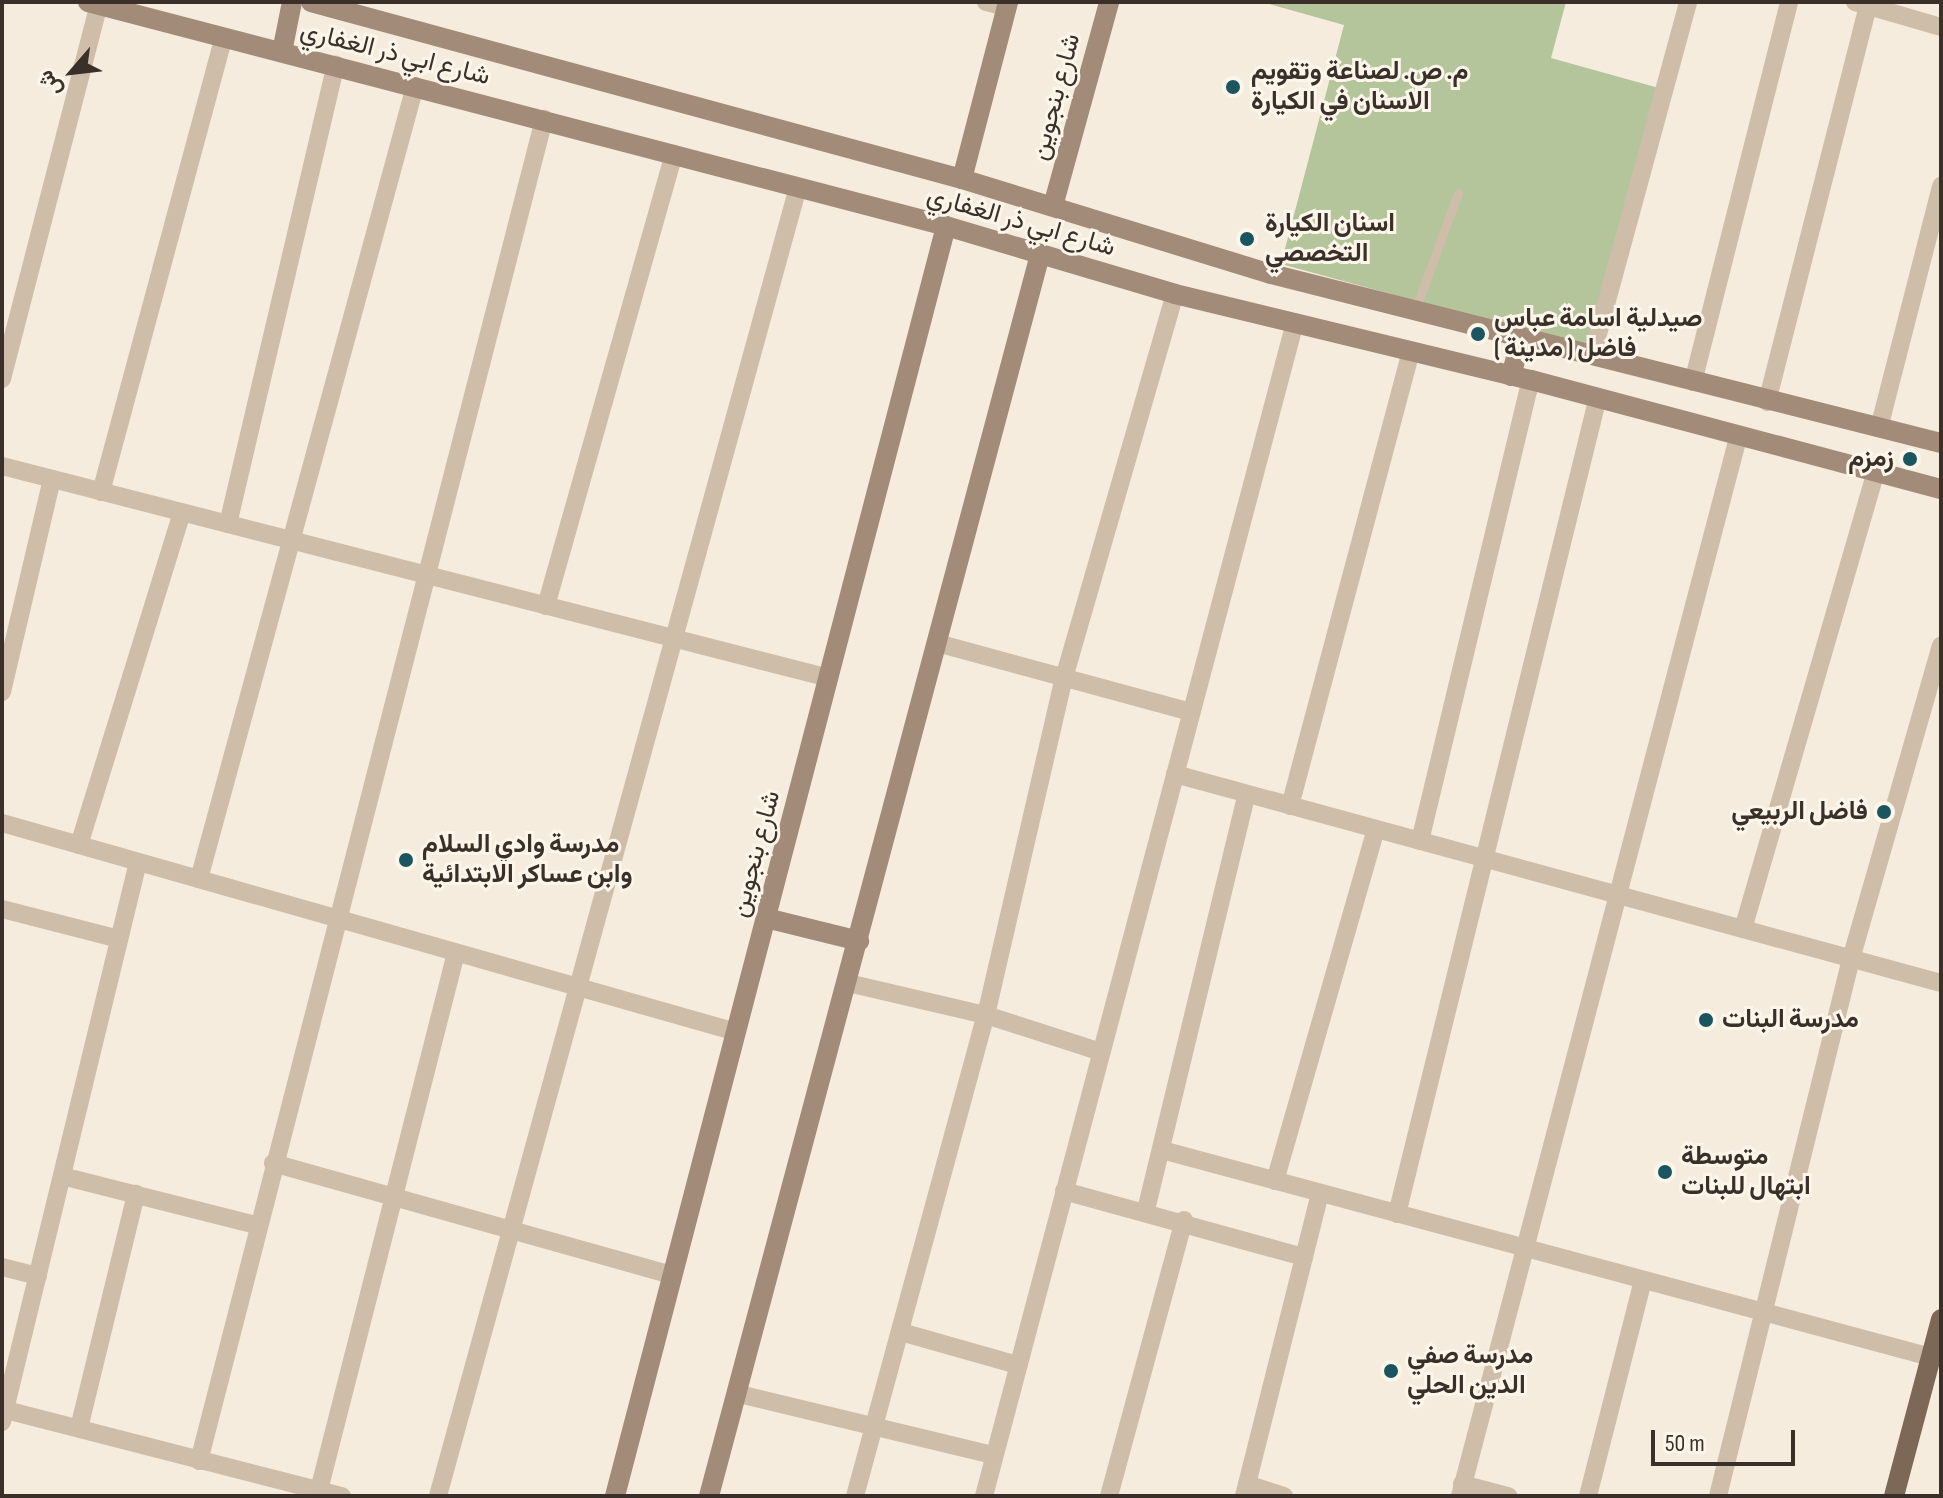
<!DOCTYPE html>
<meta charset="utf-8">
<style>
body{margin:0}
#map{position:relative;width:1943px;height:1498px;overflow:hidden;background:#f5ecdd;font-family:"Sofia Sans Condensed",Vazirmatn,sans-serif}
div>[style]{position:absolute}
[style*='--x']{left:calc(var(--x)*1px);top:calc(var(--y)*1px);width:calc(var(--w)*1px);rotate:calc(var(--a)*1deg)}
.green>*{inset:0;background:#b4c59b}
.lane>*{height:9px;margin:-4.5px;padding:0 4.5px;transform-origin:4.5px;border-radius:4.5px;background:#cebda8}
.street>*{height:18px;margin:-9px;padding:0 9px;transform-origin:9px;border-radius:9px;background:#cebda8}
.secondary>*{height:20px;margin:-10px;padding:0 10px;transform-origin:10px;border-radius:10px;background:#a28b79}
.primary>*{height:20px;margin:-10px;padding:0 10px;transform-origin:10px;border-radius:10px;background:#7d6858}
.dots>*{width:22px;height:22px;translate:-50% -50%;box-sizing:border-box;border:4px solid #fbf5ea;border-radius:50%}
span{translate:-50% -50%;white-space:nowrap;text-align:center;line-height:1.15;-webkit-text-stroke:6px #fbf5ea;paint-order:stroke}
.street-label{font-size:26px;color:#3a3029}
.poi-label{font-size:26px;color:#3a3029;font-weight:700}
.left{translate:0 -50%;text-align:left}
.right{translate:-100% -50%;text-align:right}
.frame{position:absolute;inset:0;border:4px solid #3a3029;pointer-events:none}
.north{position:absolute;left:32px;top:32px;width:80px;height:80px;-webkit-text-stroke:6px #fbf5ea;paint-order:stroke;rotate:242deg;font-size:22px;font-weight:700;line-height:32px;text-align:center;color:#3a3029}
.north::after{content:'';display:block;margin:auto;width:28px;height:36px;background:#3a3029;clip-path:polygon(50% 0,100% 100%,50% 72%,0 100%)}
.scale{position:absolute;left:1651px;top:1430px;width:144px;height:36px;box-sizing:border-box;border:4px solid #3a3029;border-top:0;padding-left:10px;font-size:24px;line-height:28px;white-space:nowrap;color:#3a3029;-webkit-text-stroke:6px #fbf5ea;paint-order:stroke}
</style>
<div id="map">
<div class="green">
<div style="clip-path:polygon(1262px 2px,1566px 2px,1551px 58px,1666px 90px,1596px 350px,1281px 264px,1344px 25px)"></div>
</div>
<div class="lane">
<div style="--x:1415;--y:310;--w:125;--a:-69.8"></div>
</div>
<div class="street">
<div style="--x:986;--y:2;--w:21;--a:14"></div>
<div style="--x:1855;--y:2;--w:90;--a:16.2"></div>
<div style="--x:1592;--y:356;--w:367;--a:-74.8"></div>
<div style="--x:2;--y:379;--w:386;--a:-75.5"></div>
<div style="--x:1693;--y:382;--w:392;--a:-75.8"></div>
<div style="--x:1767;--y:402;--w:409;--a:-75.7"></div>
<div style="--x:1879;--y:428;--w:250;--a:-75.6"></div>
<div style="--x:2;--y:466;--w:854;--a:14.38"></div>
<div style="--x:101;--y:492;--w:471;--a:-74.9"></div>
<div style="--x:228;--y:524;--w:472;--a:-76.8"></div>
<div style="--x:546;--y:606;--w:470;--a:-74.2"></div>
<div style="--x:937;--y:643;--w:263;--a:15.2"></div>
<div style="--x:2;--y:692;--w:219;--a:-76.8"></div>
<div style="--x:1175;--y:774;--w:794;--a:15.26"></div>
<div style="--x:1290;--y:806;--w:470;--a:-75.1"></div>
<div style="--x:2;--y:823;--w:763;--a:15.89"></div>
<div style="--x:1420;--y:841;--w:474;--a:-76.5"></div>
<div style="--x:79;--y:845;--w:348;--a:-72.8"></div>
<div style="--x:199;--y:879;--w:822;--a:-74.76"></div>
<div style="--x:2;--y:909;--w:121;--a:14.4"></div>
<div style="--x:1743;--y:929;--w:476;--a:-73.8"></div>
<div style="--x:848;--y:983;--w:142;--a:13.1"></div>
<div style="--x:986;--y:1015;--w:121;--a:17.8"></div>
<div style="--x:1162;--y:1150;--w:796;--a:15.07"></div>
<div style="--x:273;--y:1163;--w:414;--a:15.7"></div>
<div style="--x:62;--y:1176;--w:200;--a:14.2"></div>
<div style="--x:1275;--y:1181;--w:366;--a:-74"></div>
<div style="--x:1064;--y:1191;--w:249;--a:15.4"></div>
<div style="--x:1146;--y:1210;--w:428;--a:-76.4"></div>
<div style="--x:1397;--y:1214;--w:837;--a:-76.18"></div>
<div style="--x:2;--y:1267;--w:37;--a:14"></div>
<div style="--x:901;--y:1332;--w:122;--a:15.8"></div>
<div style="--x:739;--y:1394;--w:262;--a:13.5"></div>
<div style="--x:6;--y:1410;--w:347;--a:14.4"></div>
<div style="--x:2;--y:1422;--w:576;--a:-76.35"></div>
<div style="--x:79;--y:1428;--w:241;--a:-76.3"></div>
<div style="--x:199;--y:1461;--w:1386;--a:-75.58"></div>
<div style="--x:1247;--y:1484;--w:39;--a:18"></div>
<div style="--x:1462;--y:1484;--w:48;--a:14.6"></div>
<div style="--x:319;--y:1490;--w:554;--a:-75.69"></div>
<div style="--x:438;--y:1496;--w:1353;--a:-74.62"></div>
<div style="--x:855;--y:1496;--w:499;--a:-74.8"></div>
<div style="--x:986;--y:1015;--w:346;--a:-77"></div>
<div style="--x:1064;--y:678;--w:400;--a:-73.9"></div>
<div style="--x:984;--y:1496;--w:1214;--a:-75.16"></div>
<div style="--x:1109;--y:1496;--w:286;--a:-74.8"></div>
<div style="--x:1244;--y:1496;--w:312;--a:-75.9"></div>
<div style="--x:1460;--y:1496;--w:1094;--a:-75.28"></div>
<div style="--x:1588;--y:1496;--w:223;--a:-75.7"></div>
<div style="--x:1718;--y:1496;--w:553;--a:-76.09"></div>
<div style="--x:1851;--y:959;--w:326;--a:-74"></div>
</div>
<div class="secondary">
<div style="--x:88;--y:2;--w:887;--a:14.63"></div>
<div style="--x:946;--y:226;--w:239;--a:16.5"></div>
<div style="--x:1175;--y:294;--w:366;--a:13.6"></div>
<div style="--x:1531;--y:380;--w:424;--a:14.9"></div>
<div style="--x:311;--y:2;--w:675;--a:15.21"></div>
<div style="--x:962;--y:179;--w:323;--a:17.1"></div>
<div style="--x:1271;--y:274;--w:691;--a:14.16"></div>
<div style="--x:282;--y:52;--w:51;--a:-78.7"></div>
<div style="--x:962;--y:179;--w:183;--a:-75.4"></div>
<div style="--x:1053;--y:206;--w:212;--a:-74.6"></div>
<div style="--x:1511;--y:376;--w:39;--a:-75"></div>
<div style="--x:766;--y:918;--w:96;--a:13.9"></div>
<div style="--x:615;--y:1496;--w:1312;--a:-75.39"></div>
<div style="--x:709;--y:1496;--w:1284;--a:-75.07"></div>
</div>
<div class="primary">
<div style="--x:1894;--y:1496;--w:183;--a:-75.1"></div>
</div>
<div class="dots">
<div style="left:1233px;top:87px;background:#1a5560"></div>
<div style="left:1247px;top:239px;background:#1a5560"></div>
<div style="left:1478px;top:334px;background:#1a5560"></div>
<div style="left:1910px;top:459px;background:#1a5560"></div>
<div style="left:1884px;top:812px;background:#1a5560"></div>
<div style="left:406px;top:860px;background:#1a5560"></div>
<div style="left:1706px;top:1020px;background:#1a5560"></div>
<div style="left:1665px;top:1172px;background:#1a5560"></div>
<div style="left:1391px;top:1371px;background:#1a5560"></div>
</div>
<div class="street-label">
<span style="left:395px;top:54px;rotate:14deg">شارع ابي ذر الغفاري</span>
<span style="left:1056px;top:97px;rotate:-75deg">شارع بنجوين</span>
<span style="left:1021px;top:222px;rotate:16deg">شارع ابي ذر الغفاري</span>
<span style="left:756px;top:854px;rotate:-75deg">شارع بنجوين</span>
</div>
<div class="poi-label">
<span class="left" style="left:1251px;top:87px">م. ص. لصناعة وتقويم<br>الاسنان في الكيارة</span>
<span class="left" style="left:1265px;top:239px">اسنان الكيارة<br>التخصصي</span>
<span class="left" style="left:1494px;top:334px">صيدلية اسامة عباس<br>فاضل ( مدينة )</span>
<span class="right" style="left:1894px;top:459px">زمزم</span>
<span class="right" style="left:1868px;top:812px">فاضل الربيعي</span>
<span class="left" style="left:422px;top:860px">مدرسة وادي السلام<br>وابن عساكر الابتدائية</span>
<span class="left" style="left:1722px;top:1020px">مدرسة البنات</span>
<span class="left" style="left:1681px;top:1172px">متوسطة<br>ابتهال للبنات</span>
<span class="left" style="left:1407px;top:1371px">مدرسة صفي<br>الدين الحلي</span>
</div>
<div class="frame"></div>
<div class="north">ش</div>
<div class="scale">50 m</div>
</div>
